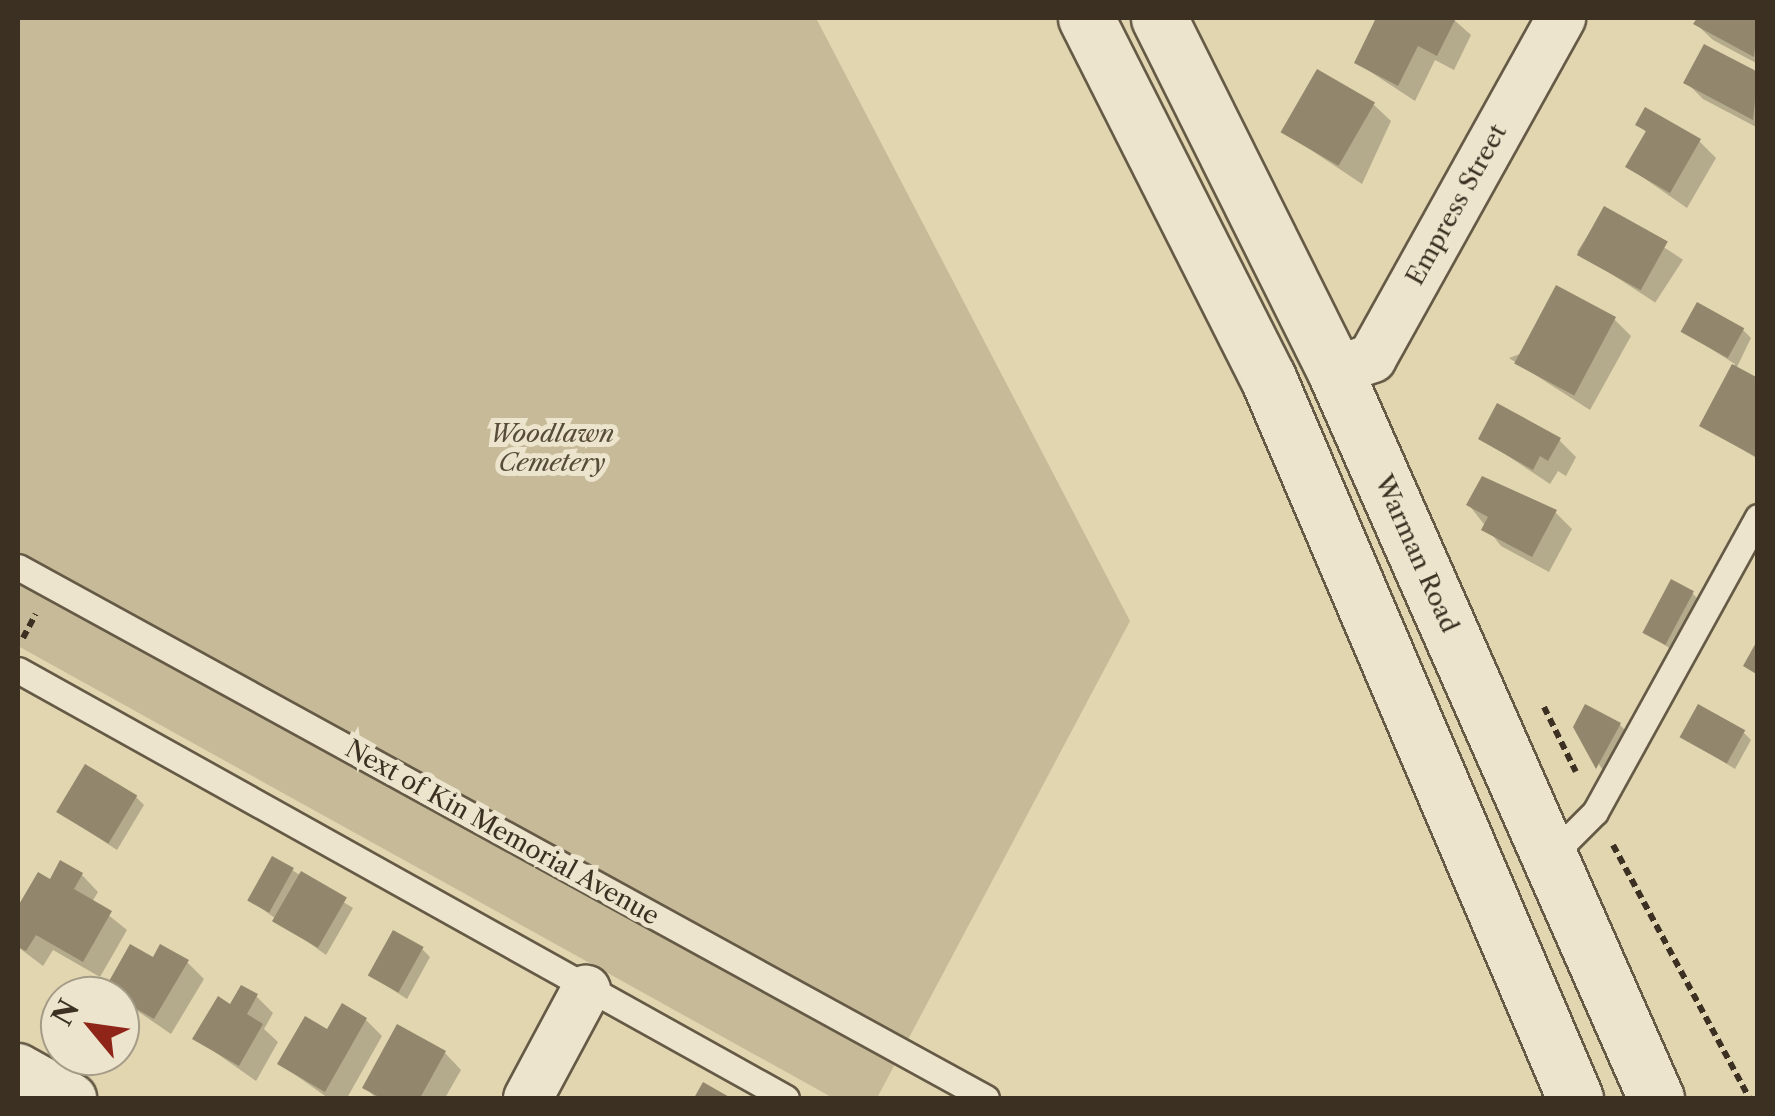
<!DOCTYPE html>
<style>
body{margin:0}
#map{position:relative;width:1775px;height:1116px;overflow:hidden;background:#e2d6b0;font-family:"Libre Caslon Text",serif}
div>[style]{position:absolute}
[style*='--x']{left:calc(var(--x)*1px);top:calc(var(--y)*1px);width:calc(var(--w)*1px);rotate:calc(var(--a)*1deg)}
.green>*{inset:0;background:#c6ba98}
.shadow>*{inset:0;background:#0003;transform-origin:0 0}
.building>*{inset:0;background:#92866c;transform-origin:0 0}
.path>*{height:6px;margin-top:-3px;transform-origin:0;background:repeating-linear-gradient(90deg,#3b3022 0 8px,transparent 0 13px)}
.roads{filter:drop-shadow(2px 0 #655a46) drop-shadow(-2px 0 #655a46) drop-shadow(0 2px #655a46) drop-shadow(0 -2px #655a46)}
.service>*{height:25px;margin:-12.5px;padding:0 12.5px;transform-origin:12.5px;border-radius:12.5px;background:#ece4cc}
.minor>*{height:48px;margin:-24px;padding:0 24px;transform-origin:24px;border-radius:24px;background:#ece4cc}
.secondary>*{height:55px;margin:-27.5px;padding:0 27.5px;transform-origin:27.5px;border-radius:27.5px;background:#ece4cc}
span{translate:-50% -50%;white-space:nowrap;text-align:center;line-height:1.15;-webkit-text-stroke:10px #ece4cc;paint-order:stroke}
.street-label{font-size:25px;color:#3b3022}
.park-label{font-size:25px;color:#574c3a;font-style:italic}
.frame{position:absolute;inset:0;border:20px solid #3b3022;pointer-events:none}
.north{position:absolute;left:40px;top:976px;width:100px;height:100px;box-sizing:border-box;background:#ece4cc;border:2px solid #a59c88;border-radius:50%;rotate:299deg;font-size:28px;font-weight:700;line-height:40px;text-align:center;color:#3b3022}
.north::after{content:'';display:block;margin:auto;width:35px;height:45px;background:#8f2418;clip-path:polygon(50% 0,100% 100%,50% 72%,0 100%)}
</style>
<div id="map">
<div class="green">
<div style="clip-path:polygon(18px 18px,816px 18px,1130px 621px,877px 1098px,833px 1098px,18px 646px)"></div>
</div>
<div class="shadow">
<div style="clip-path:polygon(1376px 18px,1452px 18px,1471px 35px,1454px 70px,1435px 60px,1415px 101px,1357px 63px)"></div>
<div style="clip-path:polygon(1700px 18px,1758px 18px,1758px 64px,1713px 40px,1696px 24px)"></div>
<div style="clip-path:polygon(1758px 75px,1758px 128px,1703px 99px,1686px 82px)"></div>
<div style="clip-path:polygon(1374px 105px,1391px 121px,1362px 184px,1284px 132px)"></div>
<div style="clip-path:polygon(1638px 124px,1699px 141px,1716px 158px,1687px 208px,1628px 167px,1647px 133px)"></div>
<div style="left:1605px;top:209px;width:93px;height:51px;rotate:33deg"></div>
<div style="clip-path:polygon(1614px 319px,1631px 336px,1590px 410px,1509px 358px)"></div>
<div style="clip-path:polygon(1743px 330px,1751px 338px,1736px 369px,1758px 381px,1758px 459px,1702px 425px,1735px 364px,1684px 332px)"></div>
<div style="clip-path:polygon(1481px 438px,1559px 440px,1576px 457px,1566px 476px,1558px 471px,1550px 484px)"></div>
<div style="clip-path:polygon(1469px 505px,1555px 512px,1572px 529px,1549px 572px,1501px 546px)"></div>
<div style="clip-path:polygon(1692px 593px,1700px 601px,1674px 651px,1644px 632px)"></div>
<div style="clip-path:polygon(1620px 725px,1628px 733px,1605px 774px,1576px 727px)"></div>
<div style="clip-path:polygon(1743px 732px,1751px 740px,1735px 769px,1683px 737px)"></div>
<div style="clip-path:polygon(136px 797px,144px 805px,117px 850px,59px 812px)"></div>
<div style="clip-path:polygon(292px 870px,353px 908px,326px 955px,250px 900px)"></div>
<div style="clip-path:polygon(38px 875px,51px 882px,82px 875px,98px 892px,92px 902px,127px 930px,100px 977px,53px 950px,43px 966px,18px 947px,18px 910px)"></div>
<div style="clip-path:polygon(422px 949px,430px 957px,407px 999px,371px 976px)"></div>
<div style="clip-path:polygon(154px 961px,187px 962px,204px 979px,171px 1034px,107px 990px)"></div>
<div style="clip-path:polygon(256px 996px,273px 1013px,264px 1029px,278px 1042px,256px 1081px,195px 1038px,231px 1007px)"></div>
<div style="clip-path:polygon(366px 1020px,382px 1036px,347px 1098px,328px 1098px,280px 1064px,328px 1032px)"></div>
<div style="clip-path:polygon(445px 1053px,461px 1070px,445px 1098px,376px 1098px,365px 1087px)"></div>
</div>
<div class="building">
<div style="clip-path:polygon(1376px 18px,1456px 18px,1437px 56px,1418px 46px,1398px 86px,1354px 63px)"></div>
<div style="clip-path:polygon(1697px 18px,1758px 18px,1754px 57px,1693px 24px)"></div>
<div style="clip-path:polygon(1704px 44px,1758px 72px,1753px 120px,1683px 83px)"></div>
<div style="left:1317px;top:69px;width:67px;height:73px;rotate:30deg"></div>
<div style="clip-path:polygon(1645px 107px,1701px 139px,1670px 193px,1625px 167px,1646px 131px,1635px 125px)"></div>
<div style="left:1604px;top:206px;width:73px;height:56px;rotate:29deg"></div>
<div style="left:1556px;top:285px;width:68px;height:89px;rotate:28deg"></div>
<div style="left:1697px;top:302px;width:54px;height:34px;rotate:29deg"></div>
<div style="clip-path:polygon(1732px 364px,1758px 378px,1758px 458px,1699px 426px)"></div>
<div style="clip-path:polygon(1497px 403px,1561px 438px,1548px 461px,1540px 456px,1533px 470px,1478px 439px)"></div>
<div style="clip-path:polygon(1482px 476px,1557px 510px,1532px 557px,1481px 530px,1488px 517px,1466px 505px)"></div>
<div style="left:1671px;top:579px;width:26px;height:61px;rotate:28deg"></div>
<div style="clip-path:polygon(1758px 639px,1758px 675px,1743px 666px)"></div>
<div style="clip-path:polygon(1585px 704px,1621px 723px,1596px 769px,1573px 727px)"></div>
<div style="left:1698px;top:704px;width:54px;height:38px;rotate:29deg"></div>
<div style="left:85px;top:764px;width:61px;height:56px;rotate:31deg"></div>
<div style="left:272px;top:856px;width:25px;height:51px;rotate:29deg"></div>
<div style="clip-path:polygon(60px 860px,83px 873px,74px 889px,112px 911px,83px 962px,36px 935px,26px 951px,18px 947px,18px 906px,38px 872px,50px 879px)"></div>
<div style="left:301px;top:871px;width:53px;height:58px;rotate:30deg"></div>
<div style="left:393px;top:930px;width:35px;height:52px;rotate:29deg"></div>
<div style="clip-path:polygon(130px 944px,153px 957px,160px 944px,189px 960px,154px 1019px,104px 990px)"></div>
<div style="clip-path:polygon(241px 985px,258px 994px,247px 1014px,263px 1024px,239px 1066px,192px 1039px,218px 996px,230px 1004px)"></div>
<div style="clip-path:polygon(342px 1003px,367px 1018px,325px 1092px,277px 1064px,305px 1016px,327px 1029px)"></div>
<div style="clip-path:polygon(397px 1024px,446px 1051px,420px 1098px,381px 1098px,362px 1088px)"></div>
<div style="clip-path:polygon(703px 1082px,731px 1098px,694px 1098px)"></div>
</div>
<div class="path">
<div style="--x:23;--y:638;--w:27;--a:-62"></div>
<div style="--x:1544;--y:707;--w:72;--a:63.8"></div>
<div style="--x:1613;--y:845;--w:287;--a:61.7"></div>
</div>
<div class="roads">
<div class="service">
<div style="--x:18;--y:567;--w:1104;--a:28.75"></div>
<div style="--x:18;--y:670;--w:879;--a:29.13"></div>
<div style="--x:1551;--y:856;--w:62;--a:-45"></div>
<div style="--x:1595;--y:812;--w:337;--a:-61.1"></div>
</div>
<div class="minor">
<div style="--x:1335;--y:371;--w:39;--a:-19"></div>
<div style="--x:1372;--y:358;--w:389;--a:-60.9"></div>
<div style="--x:18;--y:1068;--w:62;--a:29.1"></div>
<div style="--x:528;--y:1098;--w:123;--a:-61.8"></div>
</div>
<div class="secondary">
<div style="--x:1086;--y:18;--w:403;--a:63.2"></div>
<div style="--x:1268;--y:378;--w:783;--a:66.91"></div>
<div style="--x:1159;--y:18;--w:394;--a:63.5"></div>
<div style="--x:1335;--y:371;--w:795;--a:66.18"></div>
</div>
</div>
<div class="street-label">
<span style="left:1457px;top:205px;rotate:-61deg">Empress Street</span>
<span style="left:1416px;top:554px;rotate:66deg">Warman Road</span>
<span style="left:502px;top:833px;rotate:29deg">Next of Kin Memorial Avenue</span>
</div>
<div class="park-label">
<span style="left:552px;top:449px">Woodlawn<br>Cemetery</span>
</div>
<div class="frame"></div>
<div class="north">N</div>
</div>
